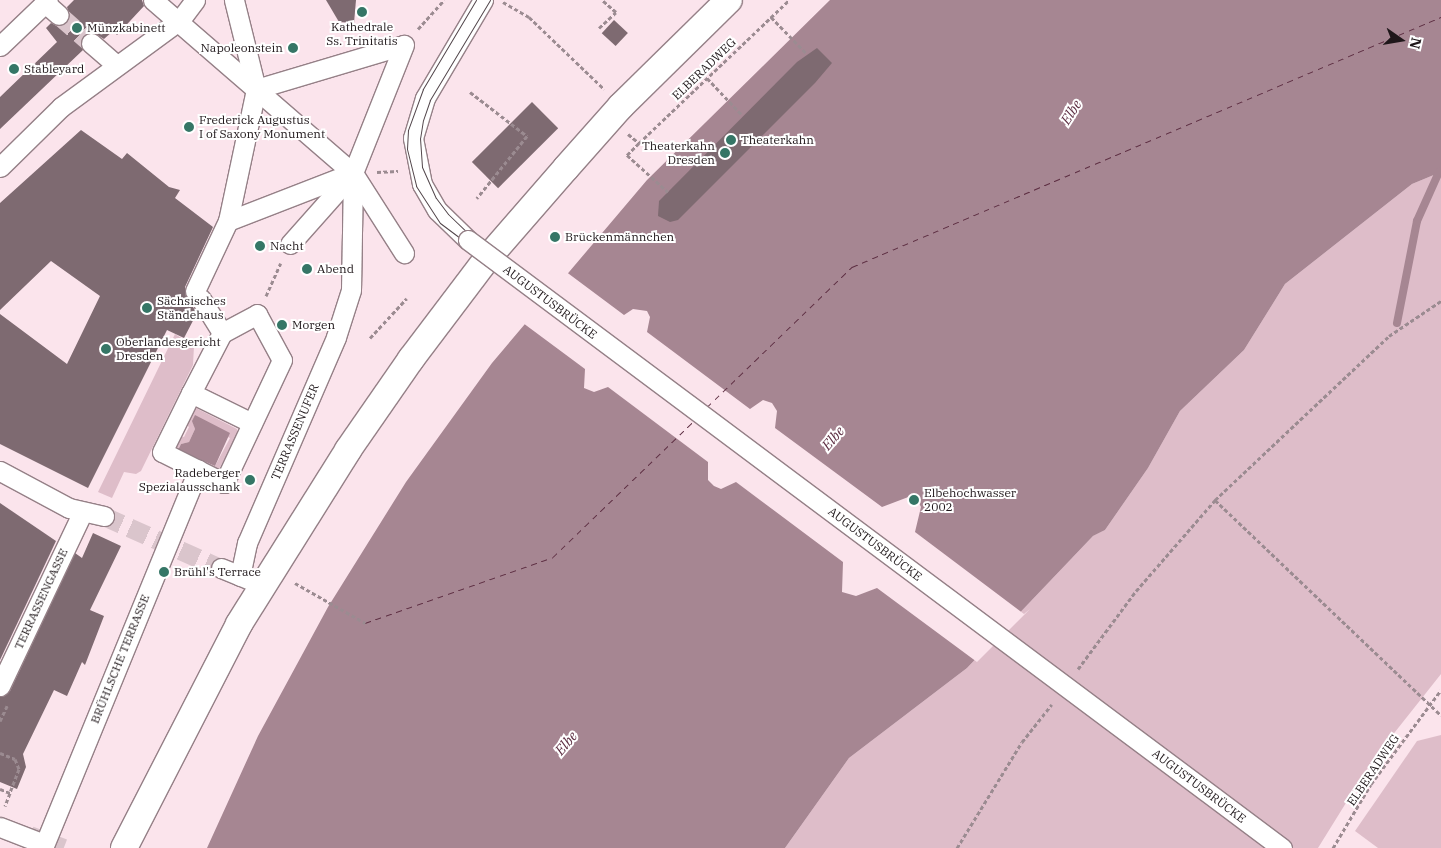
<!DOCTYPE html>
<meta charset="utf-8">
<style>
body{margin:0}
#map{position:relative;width:1441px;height:848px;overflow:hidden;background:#fbe4ec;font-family:"IBM Plex Serif",serif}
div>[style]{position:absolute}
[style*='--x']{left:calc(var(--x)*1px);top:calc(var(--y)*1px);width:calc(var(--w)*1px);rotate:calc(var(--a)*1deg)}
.green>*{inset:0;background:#debdc9}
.water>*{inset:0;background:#a68692}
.pier>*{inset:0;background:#fbe4ec}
.stream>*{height:8px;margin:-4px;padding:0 4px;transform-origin:4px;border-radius:4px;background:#a68692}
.ferry>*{height:1px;margin-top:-0.5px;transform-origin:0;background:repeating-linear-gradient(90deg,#5e2f43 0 6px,transparent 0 11px)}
.building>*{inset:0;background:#7e6a71;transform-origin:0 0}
.street-tunnel>*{height:19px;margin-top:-9.5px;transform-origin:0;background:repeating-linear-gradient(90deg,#dac5cc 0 19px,transparent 0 28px)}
.path>*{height:3px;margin-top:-1.5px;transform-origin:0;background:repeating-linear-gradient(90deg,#9b8b91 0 4px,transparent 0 6.5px)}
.roads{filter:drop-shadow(1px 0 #958087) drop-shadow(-1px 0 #958087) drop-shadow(0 1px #958087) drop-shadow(0 -1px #958087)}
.street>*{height:19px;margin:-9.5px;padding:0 9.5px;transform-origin:9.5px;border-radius:9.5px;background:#fff}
.secondary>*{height:26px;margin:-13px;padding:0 13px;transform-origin:13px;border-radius:13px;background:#fff}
.tram>*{height:1px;margin:-0.5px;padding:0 0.5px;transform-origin:0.5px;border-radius:0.5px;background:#52464b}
.bridges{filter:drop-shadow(1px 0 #958087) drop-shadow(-1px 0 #958087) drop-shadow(0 1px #958087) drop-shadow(0 -1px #958087)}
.street-bridge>*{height:19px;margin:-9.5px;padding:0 9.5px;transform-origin:9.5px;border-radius:9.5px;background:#fff}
.dots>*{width:14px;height:14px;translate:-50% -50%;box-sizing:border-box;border:2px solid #fff;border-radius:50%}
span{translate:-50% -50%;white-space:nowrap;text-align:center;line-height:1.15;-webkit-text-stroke:4px #fff;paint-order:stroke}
.poi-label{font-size:12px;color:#1f171a}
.left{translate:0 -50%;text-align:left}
.right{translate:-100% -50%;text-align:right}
.street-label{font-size:12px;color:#1f171a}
.water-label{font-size:14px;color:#5e2f43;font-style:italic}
.north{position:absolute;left:1376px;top:15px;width:50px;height:50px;-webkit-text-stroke:4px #fff;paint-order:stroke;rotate:103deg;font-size:14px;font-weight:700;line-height:20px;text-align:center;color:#1f171a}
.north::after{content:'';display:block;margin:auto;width:18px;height:22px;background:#1f171a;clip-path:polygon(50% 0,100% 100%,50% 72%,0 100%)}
</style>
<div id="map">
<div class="green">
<div style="clip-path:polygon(1441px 172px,1441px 674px,1372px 761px,1318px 848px,785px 848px,849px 758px,967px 668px,1093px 536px,1105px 530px,1148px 468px,1180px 411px,1244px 350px,1285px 284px,1412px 184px)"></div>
<div style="clip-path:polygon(175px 334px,194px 346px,193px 365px,141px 471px,136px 474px,124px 472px,112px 498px,98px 492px)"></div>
<div style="clip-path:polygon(evenodd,192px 406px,237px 429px,238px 434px,218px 471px,171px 452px,178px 436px,184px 437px,189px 427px,184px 423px,192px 406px,193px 422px,230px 438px,215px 466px,178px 450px,181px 444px,189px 442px,195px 429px,193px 422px)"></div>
<div style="clip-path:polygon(1441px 735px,1441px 848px,1378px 848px,1355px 831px,1417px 741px)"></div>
</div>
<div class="water">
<div style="clip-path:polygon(830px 0,1441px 0,1441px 172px,1412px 184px,1285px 284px,1244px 350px,1180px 411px,1148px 468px,1105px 530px,1093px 536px,967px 668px,849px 758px,785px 848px,207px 848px,258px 736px,328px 607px,406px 482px,492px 363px,647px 180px)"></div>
<div style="clip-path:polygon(195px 415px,230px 433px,215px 466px,178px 450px,181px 444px,189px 442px,195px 429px,192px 421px)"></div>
</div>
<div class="pier">
<div style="clip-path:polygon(565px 271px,624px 315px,633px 309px,647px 311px,650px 317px,647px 332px,750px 409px,763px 400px,772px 403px,777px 411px,775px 428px,882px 507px,911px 496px,918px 501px,921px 507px,915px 532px,1024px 614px,1030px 609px,977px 662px,877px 588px,856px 596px,842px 592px,843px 562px,736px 482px,721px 489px,714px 486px,708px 480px,708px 462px,608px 387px,594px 392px,584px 388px,585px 369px,523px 323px)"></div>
</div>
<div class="stream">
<div style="--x:1397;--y:323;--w:104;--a:-78.9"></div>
<div style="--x:1417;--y:221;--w:54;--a:-65.8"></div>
</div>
<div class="ferry">
<div style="--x:707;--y:407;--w:202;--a:-44"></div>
<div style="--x:852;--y:267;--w:640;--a:-23"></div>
<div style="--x:365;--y:623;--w:199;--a:-19.3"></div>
<div style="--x:553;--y:557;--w:196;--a:-44"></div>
</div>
<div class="building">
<div style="clip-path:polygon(74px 0,142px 0,144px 6px,117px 35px,113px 31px,104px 39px,93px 32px,83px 35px,83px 50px,0 129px,0 97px,57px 42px,46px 28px,51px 23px,57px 26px,67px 23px,70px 17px,67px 7px)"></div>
<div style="clip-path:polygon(326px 0,356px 0,354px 23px,339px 22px)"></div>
<div style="left:614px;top:20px;width:19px;height:18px;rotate:43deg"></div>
<div style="clip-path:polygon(817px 48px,832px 63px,815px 83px,678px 220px,670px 222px,658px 216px,659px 201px,797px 62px)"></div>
<div style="left:532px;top:102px;width:37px;height:85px;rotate:45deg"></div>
<div style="clip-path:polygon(81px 130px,122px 159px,127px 153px,169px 187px,180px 190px,175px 198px,213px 227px,185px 287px,186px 297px,197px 313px,184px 338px,167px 330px,88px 488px,0 444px,0 314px,67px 364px,100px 296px,51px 261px,0 310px,0 203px)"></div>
<div style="clip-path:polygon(0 503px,56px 541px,0 660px)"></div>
<div style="clip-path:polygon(93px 533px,121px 546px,90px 610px,104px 616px,85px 665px,82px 662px,67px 696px,54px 690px,23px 754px,26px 767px,17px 789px,0 782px,0 697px,10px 691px,75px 553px,82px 558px)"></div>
</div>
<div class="street-tunnel">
<div style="--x:59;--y:15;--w:43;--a:41.2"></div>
<div style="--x:104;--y:516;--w:128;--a:24"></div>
<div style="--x:30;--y:835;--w:36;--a:21"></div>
</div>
<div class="path">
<div style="--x:503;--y:2;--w:30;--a:30"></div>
<div style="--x:529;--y:17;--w:104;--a:43.8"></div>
<div style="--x:771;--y:17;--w:52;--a:45.8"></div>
<div style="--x:599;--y:28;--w:23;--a:-43"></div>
<div style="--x:616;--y:12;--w:18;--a:-139"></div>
<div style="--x:418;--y:29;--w:39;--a:-48"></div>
<div style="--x:707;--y:78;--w:51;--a:46.6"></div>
<div style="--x:470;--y:92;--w:72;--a:37.7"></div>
<div style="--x:527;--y:136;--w:80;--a:128.9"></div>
<div style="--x:628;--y:134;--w:14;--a:39"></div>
<div style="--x:639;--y:143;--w:207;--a:-43.6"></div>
<div style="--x:639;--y:143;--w:17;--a:135"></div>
<div style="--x:627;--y:155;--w:55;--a:42.1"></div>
<div style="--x:377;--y:172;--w:21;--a:-3"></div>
<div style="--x:266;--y:296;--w:36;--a:-66"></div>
<div style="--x:370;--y:338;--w:54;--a:-47.2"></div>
<div style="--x:1215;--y:500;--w:312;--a:43.6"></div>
<div style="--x:295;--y:583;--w:81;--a:29.7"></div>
<div style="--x:1078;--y:669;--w:97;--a:-53.4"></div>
<div style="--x:1136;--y:591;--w:121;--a:-49"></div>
<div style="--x:1215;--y:500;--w:239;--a:-43.3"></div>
<div style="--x:1389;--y:336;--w:63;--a:-33.9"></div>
<div style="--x:0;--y:721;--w:17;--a:-65"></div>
<div style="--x:0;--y:753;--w:16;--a:22"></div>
<div style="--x:15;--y:759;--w:11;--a:68"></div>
<div style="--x:19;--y:769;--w:26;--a:111"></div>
<div style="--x:0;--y:789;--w:11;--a:22"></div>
<div style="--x:10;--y:793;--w:14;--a:111"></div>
<div style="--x:957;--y:848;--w:124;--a:-58.5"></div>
<div style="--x:1022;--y:742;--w:48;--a:-51.7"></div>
<div style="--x:1333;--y:848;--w:74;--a:-59.3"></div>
<div style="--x:1371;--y:784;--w:117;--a:-53.3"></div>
</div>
<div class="roads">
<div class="street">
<div style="--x:153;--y:0;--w:264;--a:40.9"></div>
<div style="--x:353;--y:173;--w:95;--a:57.5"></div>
<div style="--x:45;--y:3;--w:18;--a:41"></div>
<div style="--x:91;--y:43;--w:33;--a:41"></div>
<div style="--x:0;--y:46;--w:66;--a:-43.8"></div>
<div style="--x:256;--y:89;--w:154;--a:-16.6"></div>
<div style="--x:0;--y:167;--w:86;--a:-44.5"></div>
<div style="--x:61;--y:107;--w:147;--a:-36.2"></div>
<div style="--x:180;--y:20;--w:25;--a:-53"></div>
<div style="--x:228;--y:221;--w:135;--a:-78"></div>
<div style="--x:256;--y:89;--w:92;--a:-103.9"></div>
<div style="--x:468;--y:240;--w:43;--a:-135.9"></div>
<div style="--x:437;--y:210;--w:30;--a:-120"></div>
<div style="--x:422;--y:184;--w:47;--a:-101.1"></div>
<div style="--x:413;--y:138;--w:42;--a:-73.3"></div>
<div style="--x:425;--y:98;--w:114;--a:-59.4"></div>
<div style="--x:290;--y:244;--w:95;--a:-48.4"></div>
<div style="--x:353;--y:173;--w:138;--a:-68.3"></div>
<div style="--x:195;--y:291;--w:77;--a:-64.8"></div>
<div style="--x:228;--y:221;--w:130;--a:-21.2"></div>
<div style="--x:201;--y:299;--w:40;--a:58"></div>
<div style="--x:191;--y:393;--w:68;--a:-62.7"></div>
<div style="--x:222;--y:333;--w:40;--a:-28"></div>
<div style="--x:257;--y:314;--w:52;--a:61.5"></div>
<div style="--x:282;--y:360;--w:136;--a:115.2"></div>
<div style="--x:224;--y:483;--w:69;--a:-153.4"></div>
<div style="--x:162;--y:452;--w:66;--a:-63.8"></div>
<div style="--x:191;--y:393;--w:68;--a:26.2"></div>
<div style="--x:0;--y:471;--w:78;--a:28.2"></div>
<div style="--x:69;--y:508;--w:36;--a:13"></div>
<div style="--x:221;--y:568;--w:31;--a:22"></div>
<div style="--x:240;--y:576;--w:34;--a:-78"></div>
<div style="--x:247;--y:543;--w:224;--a:-66.6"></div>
<div style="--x:336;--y:337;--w:49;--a:-72.3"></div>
<div style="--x:351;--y:290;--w:117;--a:-89"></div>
<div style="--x:0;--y:686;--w:191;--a:-64.6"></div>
<div style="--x:0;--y:827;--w:47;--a:21.1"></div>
<div style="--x:43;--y:848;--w:409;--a:-67.7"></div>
</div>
<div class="secondary">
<div style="--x:124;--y:848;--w:252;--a:-62.8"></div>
<div style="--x:239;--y:624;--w:205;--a:-57.9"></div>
<div style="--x:348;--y:450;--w:111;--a:-55.3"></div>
<div style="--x:411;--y:359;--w:124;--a:-52.9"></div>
<div style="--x:486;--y:260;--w:122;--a:-49"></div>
<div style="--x:566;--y:168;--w:83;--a:-48.4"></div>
<div style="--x:621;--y:106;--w:151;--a:-44.5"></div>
</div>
</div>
<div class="tram">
<div style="--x:476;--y:0;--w:104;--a:120.8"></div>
<div style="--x:423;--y:89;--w:44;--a:110.1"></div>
<div style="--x:408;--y:130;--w:19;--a:93"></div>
<div style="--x:407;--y:149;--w:38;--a:76"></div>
<div style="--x:416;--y:186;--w:44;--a:57"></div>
<div style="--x:440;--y:223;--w:1042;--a:36.85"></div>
<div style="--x:490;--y:0;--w:117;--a:121"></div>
<div style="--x:430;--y:100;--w:21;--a:109"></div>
<div style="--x:423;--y:120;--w:18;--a:99"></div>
<div style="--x:420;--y:138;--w:29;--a:86"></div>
<div style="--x:422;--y:167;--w:34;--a:66"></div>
<div style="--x:436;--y:198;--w:20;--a:53"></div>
<div style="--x:448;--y:214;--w:32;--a:44"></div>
<div style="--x:471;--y:236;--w:1022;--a:36.77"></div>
</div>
<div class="bridges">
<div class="street-bridge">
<div style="--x:468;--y:240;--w:1016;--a:36.76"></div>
</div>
</div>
<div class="dots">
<div style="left:362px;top:12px;background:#357666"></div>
<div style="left:77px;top:28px;background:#357666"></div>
<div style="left:293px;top:48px;background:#357666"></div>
<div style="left:14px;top:69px;background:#357666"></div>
<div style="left:189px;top:127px;background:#357666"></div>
<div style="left:731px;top:140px;background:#357666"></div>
<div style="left:725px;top:153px;background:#357666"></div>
<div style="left:555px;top:237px;background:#357666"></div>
<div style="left:260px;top:246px;background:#357666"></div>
<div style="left:307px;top:269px;background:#357666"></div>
<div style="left:147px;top:308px;background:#357666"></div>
<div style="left:282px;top:325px;background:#357666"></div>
<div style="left:106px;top:349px;background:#357666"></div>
<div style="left:250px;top:480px;background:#357666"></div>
<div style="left:914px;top:500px;background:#357666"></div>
<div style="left:164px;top:572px;background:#357666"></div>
</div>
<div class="poi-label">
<span style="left:362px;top:34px">Kathedrale<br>Ss. Trinitatis</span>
<span class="left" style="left:87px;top:28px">Münzkabinett</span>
<span class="right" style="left:283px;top:48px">Napoleonstein</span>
<span class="left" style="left:24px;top:69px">Stableyard</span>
<span class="left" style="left:199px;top:127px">Frederick Augustus<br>I of Saxony Monument</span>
<span class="left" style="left:741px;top:140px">Theaterkahn</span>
<span class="right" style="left:715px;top:153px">Theaterkahn<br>Dresden</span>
<span class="left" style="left:565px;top:237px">Brückenmännchen</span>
<span class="left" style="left:270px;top:246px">Nacht</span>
<span class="left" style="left:317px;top:269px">Abend</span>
<span class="left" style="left:157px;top:308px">Sächsisches<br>Ständehaus</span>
<span class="left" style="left:292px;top:325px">Morgen</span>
<span class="left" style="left:116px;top:349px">Oberlandesgericht<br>Dresden</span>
<span class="right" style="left:240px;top:480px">Radeberger<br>Spezialausschank</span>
<span class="left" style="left:924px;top:500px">Elbehochwasser<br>2002</span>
<span class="left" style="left:174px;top:572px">Brühl's Terrace</span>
</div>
<div class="street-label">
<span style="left:704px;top:69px;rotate:-44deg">ELBERADWEG</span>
<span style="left:550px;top:302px;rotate:37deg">AUGUSTUSBRÜCKE</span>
<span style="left:295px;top:432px;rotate:-67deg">TERRASSENUFER</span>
<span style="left:875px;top:544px;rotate:37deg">AUGUSTUSBRÜCKE</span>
<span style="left:41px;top:599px;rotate:-65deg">TERRASSENGASSE</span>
<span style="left:120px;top:659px;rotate:-68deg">BRÜHLSCHE TERRASSE</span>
<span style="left:1373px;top:770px;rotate:-56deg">ELBERADWEG</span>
<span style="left:1199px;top:786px;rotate:37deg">AUGUSTUSBRÜCKE</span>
</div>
<div class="water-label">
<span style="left:1071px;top:112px;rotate:-57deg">Elbe</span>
<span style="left:833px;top:438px;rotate:-49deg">Elbe</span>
<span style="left:566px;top:743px;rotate:-50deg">Elbe</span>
</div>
<div class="north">N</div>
</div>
